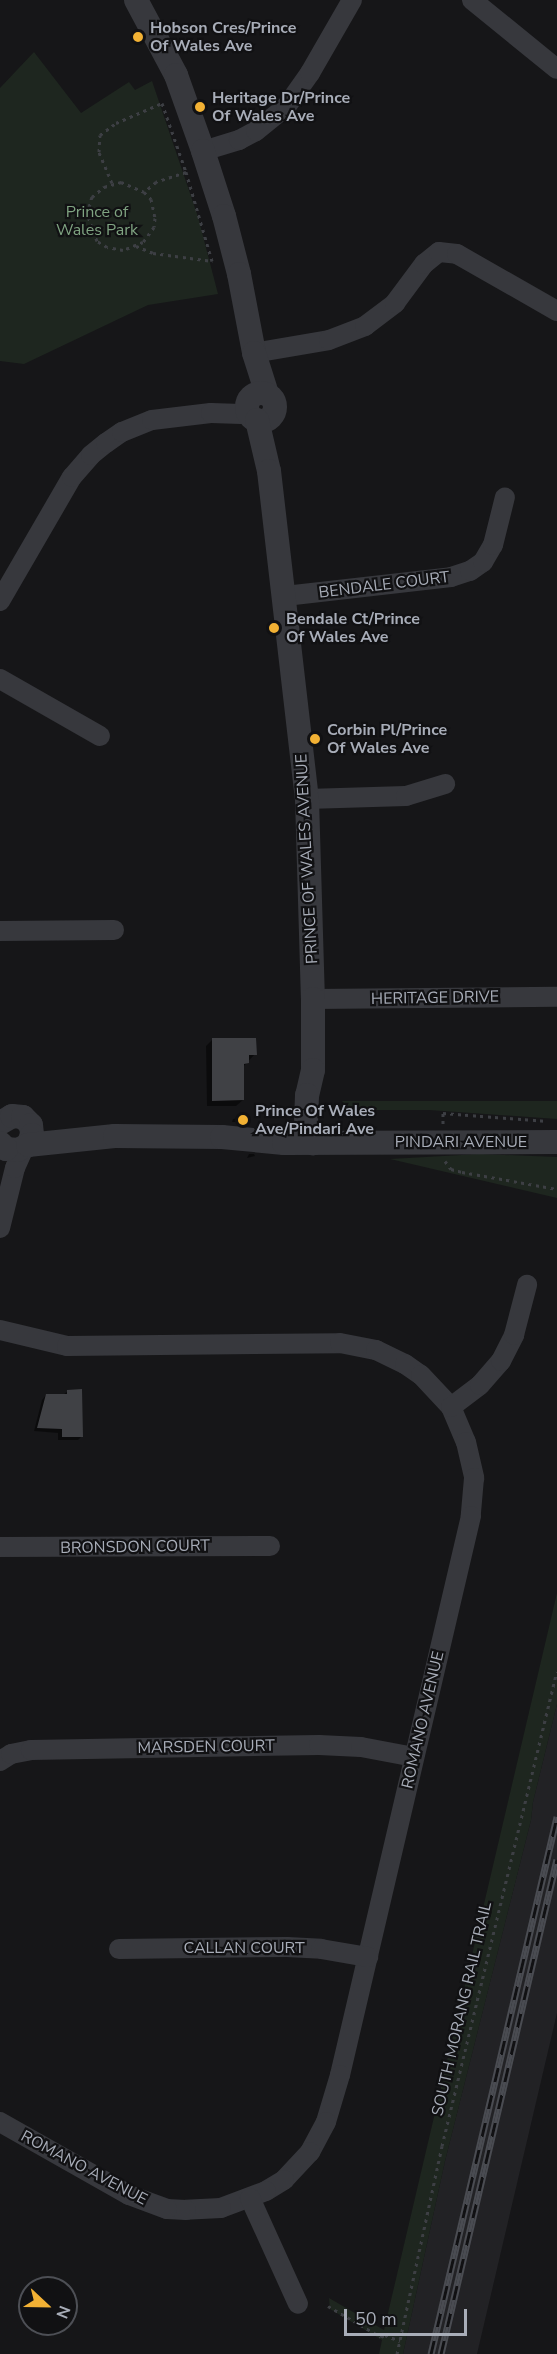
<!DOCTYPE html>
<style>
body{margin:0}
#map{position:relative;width:557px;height:2354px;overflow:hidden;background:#161618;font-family:"Nunito Sans",sans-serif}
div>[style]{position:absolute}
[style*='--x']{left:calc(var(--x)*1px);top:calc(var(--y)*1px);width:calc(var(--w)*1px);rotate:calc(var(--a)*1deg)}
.built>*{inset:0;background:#222225}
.green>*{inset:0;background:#1e261f}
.shadow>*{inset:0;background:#0007}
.building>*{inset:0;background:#404145}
.path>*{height:3px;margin-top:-1.5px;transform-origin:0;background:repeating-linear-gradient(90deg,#3d3f44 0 3px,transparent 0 7.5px)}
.minor>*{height:20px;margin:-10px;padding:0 10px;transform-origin:10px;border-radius:10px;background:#37383d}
.tertiary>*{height:24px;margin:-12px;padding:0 12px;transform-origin:12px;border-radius:12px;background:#37383d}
.tertiary>.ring{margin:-12px;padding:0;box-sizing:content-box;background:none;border:24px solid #37383d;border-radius:50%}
.rail>*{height:7px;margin-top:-3.5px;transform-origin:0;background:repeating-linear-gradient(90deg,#111113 0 14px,#4a4c52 0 28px);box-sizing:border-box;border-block:2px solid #4a4c52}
.dots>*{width:16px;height:16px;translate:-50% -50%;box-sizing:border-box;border:3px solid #111113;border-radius:50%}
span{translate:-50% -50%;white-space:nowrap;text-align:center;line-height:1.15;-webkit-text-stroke:4.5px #111113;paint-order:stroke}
.poi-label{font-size:16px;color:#a8adb8;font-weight:700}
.left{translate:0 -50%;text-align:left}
.park-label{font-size:16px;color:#7fa381}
.street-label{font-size:16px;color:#a8adb8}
.north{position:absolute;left:18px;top:2276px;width:60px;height:60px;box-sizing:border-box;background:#111113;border:2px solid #4d4f55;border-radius:50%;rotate:112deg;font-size:16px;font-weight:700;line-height:24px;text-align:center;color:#a8adb8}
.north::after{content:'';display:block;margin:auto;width:21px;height:27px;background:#f2b134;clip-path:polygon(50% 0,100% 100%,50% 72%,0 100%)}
.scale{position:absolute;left:344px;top:2309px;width:123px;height:27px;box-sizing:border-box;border:3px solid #a8adb8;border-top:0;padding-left:8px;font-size:18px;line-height:21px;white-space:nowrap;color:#a8adb8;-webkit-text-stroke:4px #111113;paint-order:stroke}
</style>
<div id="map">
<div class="built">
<div style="clip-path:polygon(557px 1704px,557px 2013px,477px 2354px,403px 2354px,445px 2161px,531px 1820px,533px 1802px)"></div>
</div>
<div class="green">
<div style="clip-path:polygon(34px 52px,81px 113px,129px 82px,135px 90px,152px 81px,198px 217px,218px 294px,148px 305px,24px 364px,0 361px,0 88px)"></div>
<div style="clip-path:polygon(557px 1101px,557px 1119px,429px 1110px,351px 1110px,342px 1101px)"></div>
<div style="clip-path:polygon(479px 1154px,557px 1157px,557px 1198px,390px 1159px)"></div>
<div style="clip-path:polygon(557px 1593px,557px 1704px,533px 1802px,531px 1820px,445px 2161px,403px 2354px,379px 2354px,382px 2340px,330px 2309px,329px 2298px,384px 2330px)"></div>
</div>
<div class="shadow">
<div style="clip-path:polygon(212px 1040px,255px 1054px,242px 1068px,243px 1100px,236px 1106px,207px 1106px,206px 1046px)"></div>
<div style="clip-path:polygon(238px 1118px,237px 1122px,232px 1122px,233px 1119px)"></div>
<div style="clip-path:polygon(249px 1154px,254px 1154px,255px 1156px,247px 1158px)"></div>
<div style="clip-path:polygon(68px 1391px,82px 1436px,78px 1440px,58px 1440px,58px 1433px,34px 1431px,42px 1400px,46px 1395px,63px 1395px)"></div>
</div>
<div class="building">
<div style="clip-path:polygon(212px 1038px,256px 1038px,257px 1055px,249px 1055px,249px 1063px,244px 1064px,244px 1100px,212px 1101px)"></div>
<div style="clip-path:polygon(82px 1389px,83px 1437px,62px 1437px,62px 1429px,37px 1428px,46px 1394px,67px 1394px,67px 1390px)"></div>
</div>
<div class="path">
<div style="--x:112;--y:183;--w:34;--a:-113"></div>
<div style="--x:99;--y:152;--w:17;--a:-87"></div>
<div style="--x:100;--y:135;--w:20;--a:-37"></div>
<div style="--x:116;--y:123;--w:50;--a:-23.5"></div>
<div style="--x:162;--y:103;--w:73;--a:70.8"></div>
<div style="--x:186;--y:172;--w:32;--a:162"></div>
<div style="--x:156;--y:182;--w:16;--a:140"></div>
<div style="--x:144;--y:192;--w:10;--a:45"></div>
<div style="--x:151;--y:199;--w:19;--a:78"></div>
<div style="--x:155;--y:218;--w:9;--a:96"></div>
<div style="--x:154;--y:227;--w:19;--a:126"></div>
<div style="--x:143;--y:242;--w:22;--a:158"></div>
<div style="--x:123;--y:250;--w:16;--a:-169"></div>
<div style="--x:107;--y:247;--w:12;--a:-149"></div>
<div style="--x:97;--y:241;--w:29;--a:-110"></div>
<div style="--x:87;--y:214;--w:18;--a:-74"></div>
<div style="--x:92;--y:197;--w:16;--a:-40"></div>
<div style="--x:104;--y:187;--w:18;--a:-16"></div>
<div style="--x:121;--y:182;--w:25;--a:23"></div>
<div style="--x:136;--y:246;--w:18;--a:22"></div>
<div style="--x:153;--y:253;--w:60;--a:7.7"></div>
<div style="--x:212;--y:261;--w:93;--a:-106.3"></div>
<div style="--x:443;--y:1124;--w:11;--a:-90"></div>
<div style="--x:443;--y:1113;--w:105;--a:4.4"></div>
<div style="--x:445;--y:1161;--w:10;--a:53"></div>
<div style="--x:451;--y:1169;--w:11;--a:15"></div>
<div style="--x:462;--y:1172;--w:97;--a:10.1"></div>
<div style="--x:328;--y:2306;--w:61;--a:30.3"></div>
<div style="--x:381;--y:2337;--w:4;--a:-27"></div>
<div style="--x:385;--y:2335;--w:16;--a:22"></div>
<div style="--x:397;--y:2354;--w:213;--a:-77.8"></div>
<div style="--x:442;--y:2146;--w:488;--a:-76.4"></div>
</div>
<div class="minor">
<div style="--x:472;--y:0;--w:109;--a:39.1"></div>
<div style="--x:203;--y:151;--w:38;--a:-17"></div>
<div style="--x:239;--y:140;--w:19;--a:-28"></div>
<div style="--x:256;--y:131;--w:38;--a:-39"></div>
<div style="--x:286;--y:107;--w:42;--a:-54.8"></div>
<div style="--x:310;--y:73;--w:84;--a:-60.1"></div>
<div style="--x:254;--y:353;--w:76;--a:-9.8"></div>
<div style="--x:329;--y:340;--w:39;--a:-21"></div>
<div style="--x:365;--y:326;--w:38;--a:-37"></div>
<div style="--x:395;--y:303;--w:49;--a:-53.4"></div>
<div style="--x:424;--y:264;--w:19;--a:-39"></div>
<div style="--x:439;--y:252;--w:18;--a:6"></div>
<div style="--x:457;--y:254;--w:115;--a:29.7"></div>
<div style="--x:285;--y:596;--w:167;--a:-6.5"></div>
<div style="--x:451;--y:577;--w:20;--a:-18"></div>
<div style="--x:470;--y:571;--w:16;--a:-35"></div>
<div style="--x:483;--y:562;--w:20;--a:-60"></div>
<div style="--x:493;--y:545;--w:49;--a:-76"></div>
<div style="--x:0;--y:601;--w:143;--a:-59.9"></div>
<div style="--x:72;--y:477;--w:29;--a:-49"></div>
<div style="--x:91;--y:455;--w:19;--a:-39"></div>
<div style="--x:106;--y:443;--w:19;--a:-35"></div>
<div style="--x:122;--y:432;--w:32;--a:-22"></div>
<div style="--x:152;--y:420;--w:59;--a:-6.8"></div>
<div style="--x:211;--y:413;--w:38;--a:2"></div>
<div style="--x:0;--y:679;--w:115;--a:29.7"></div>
<div style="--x:307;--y:799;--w:99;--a:-1.7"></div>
<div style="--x:406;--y:796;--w:41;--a:-17.1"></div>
<div style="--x:0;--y:931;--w:114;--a:-0.5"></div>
<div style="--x:313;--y:999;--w:244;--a:-0.5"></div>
<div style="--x:0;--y:1228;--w:62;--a:-76"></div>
<div style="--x:15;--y:1168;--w:22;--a:-66"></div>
<div style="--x:0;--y:1330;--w:69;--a:13.4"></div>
<div style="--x:67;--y:1346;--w:273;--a:-0.6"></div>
<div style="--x:340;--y:1343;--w:37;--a:11"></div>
<div style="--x:376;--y:1350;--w:32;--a:26"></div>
<div style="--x:405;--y:1364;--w:19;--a:35"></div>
<div style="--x:421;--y:1375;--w:44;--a:46.8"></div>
<div style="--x:451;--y:1407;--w:38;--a:67"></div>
<div style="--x:466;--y:1442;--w:37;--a:77"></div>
<div style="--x:474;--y:1478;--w:38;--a:95"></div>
<div style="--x:471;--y:1516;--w:574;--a:103.19"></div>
<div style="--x:340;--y:2075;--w:49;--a:106.6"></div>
<div style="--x:326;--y:2122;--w:34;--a:118"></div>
<div style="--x:310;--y:2152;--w:38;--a:133"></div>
<div style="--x:284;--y:2180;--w:21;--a:149"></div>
<div style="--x:266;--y:2191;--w:48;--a:159.3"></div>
<div style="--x:221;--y:2208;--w:35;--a:177"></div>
<div style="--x:186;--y:2210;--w:19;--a:-177"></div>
<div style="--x:167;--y:2209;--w:40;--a:-159.8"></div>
<div style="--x:129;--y:2195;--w:148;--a:-150.5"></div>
<div style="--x:451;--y:1407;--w:36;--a:-37"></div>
<div style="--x:480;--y:1385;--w:32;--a:-49"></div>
<div style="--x:501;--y:1361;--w:29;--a:-63"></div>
<div style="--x:514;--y:1335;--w:52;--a:-75.4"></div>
<div style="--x:0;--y:1547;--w:270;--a:-0.2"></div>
<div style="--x:0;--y:1761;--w:13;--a:-32"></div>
<div style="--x:11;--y:1754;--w:20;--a:-11"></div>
<div style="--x:31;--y:1750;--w:288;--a:-1"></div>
<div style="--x:319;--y:1745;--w:42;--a:2.7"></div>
<div style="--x:361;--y:1747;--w:54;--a:10.7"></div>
<div style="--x:119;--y:1949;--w:168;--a:-0.7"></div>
<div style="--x:287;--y:1947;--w:34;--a:3"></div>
<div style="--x:321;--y:1949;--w:48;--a:9.7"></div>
<div style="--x:250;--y:2198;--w:116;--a:65.6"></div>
</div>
<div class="tertiary">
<div style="--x:136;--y:0;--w:85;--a:61.9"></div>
<div style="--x:176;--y:75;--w:81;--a:70.4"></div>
<div style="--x:203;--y:151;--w:68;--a:72.1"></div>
<div style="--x:224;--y:216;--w:60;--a:75.5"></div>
<div style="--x:239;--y:274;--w:80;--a:79.2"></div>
<div style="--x:254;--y:353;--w:43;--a:72.4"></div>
<div class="ring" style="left:247px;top:393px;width:4px;height:4px"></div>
<div style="--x:257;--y:420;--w:52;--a:76.8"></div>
<div style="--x:269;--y:471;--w:330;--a:83.4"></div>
<div style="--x:307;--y:799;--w:200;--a:88.3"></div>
<div style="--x:313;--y:999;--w:71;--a:90"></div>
<div style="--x:313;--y:1070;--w:26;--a:103"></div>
<div style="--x:307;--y:1095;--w:33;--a:92"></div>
<div style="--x:306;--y:1128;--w:17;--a:65"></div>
<div style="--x:0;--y:1123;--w:14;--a:-30"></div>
<div style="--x:12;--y:1116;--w:11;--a:5"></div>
<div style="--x:23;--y:1117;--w:11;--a:45"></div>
<div style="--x:31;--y:1125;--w:10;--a:84"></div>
<div style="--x:32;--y:1135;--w:11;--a:112"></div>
<div style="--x:28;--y:1145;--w:11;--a:153"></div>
<div style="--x:18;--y:1150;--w:12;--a:-175"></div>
<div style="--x:6;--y:1149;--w:8;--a:-135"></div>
<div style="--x:28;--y:1145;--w:87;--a:-5.9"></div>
<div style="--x:115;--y:1136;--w:107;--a:0.5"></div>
<div style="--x:222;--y:1137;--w:62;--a:5.5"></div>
<div style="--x:284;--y:1143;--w:273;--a:-0.2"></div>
</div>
<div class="rail">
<div style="--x:431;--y:2354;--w:552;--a:-76.8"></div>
<div style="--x:441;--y:2354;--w:508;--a:-76.81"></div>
</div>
<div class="dots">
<div style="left:138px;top:37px;background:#f2b134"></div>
<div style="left:200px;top:107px;background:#f2b134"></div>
<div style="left:274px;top:628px;background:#f2b134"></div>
<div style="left:315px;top:739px;background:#f2b134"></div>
<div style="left:243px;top:1120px;background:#f2b134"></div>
</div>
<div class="poi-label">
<span class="left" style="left:150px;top:37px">Hobson Cres/Prince<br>Of Wales Ave</span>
<span class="left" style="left:212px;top:107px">Heritage Dr/Prince<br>Of Wales Ave</span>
<span class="left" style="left:286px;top:628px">Bendale Ct/Prince<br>Of Wales Ave</span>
<span class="left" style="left:327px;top:739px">Corbin Pl/Prince<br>Of Wales Ave</span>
<span class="left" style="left:255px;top:1120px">Prince Of Wales<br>Ave/Pindari Ave</span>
</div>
<div class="park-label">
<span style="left:97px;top:221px">Prince of<br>Wales Park</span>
</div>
<div class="street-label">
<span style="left:384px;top:585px;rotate:-7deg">BENDALE COURT</span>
<span style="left:307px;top:859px;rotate:-93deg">PRINCE OF WALES AVENUE</span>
<span style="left:435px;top:998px;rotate:-1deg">HERITAGE DRIVE</span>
<span style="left:461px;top:1142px">PINDARI AVENUE</span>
<span style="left:135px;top:1547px;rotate:-1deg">BRONSDON COURT</span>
<span style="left:423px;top:1720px;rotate:-77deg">ROMANO AVENUE</span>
<span style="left:206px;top:1747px;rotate:-1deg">MARSDEN COURT</span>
<span style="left:244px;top:1948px">CALLAN COURT</span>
<span style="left:462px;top:2009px;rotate:-77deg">SOUTH MORANG RAIL TRAIL</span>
<span style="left:84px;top:2168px;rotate:28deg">ROMANO AVENUE</span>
</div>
<div class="north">N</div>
<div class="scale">50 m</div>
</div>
